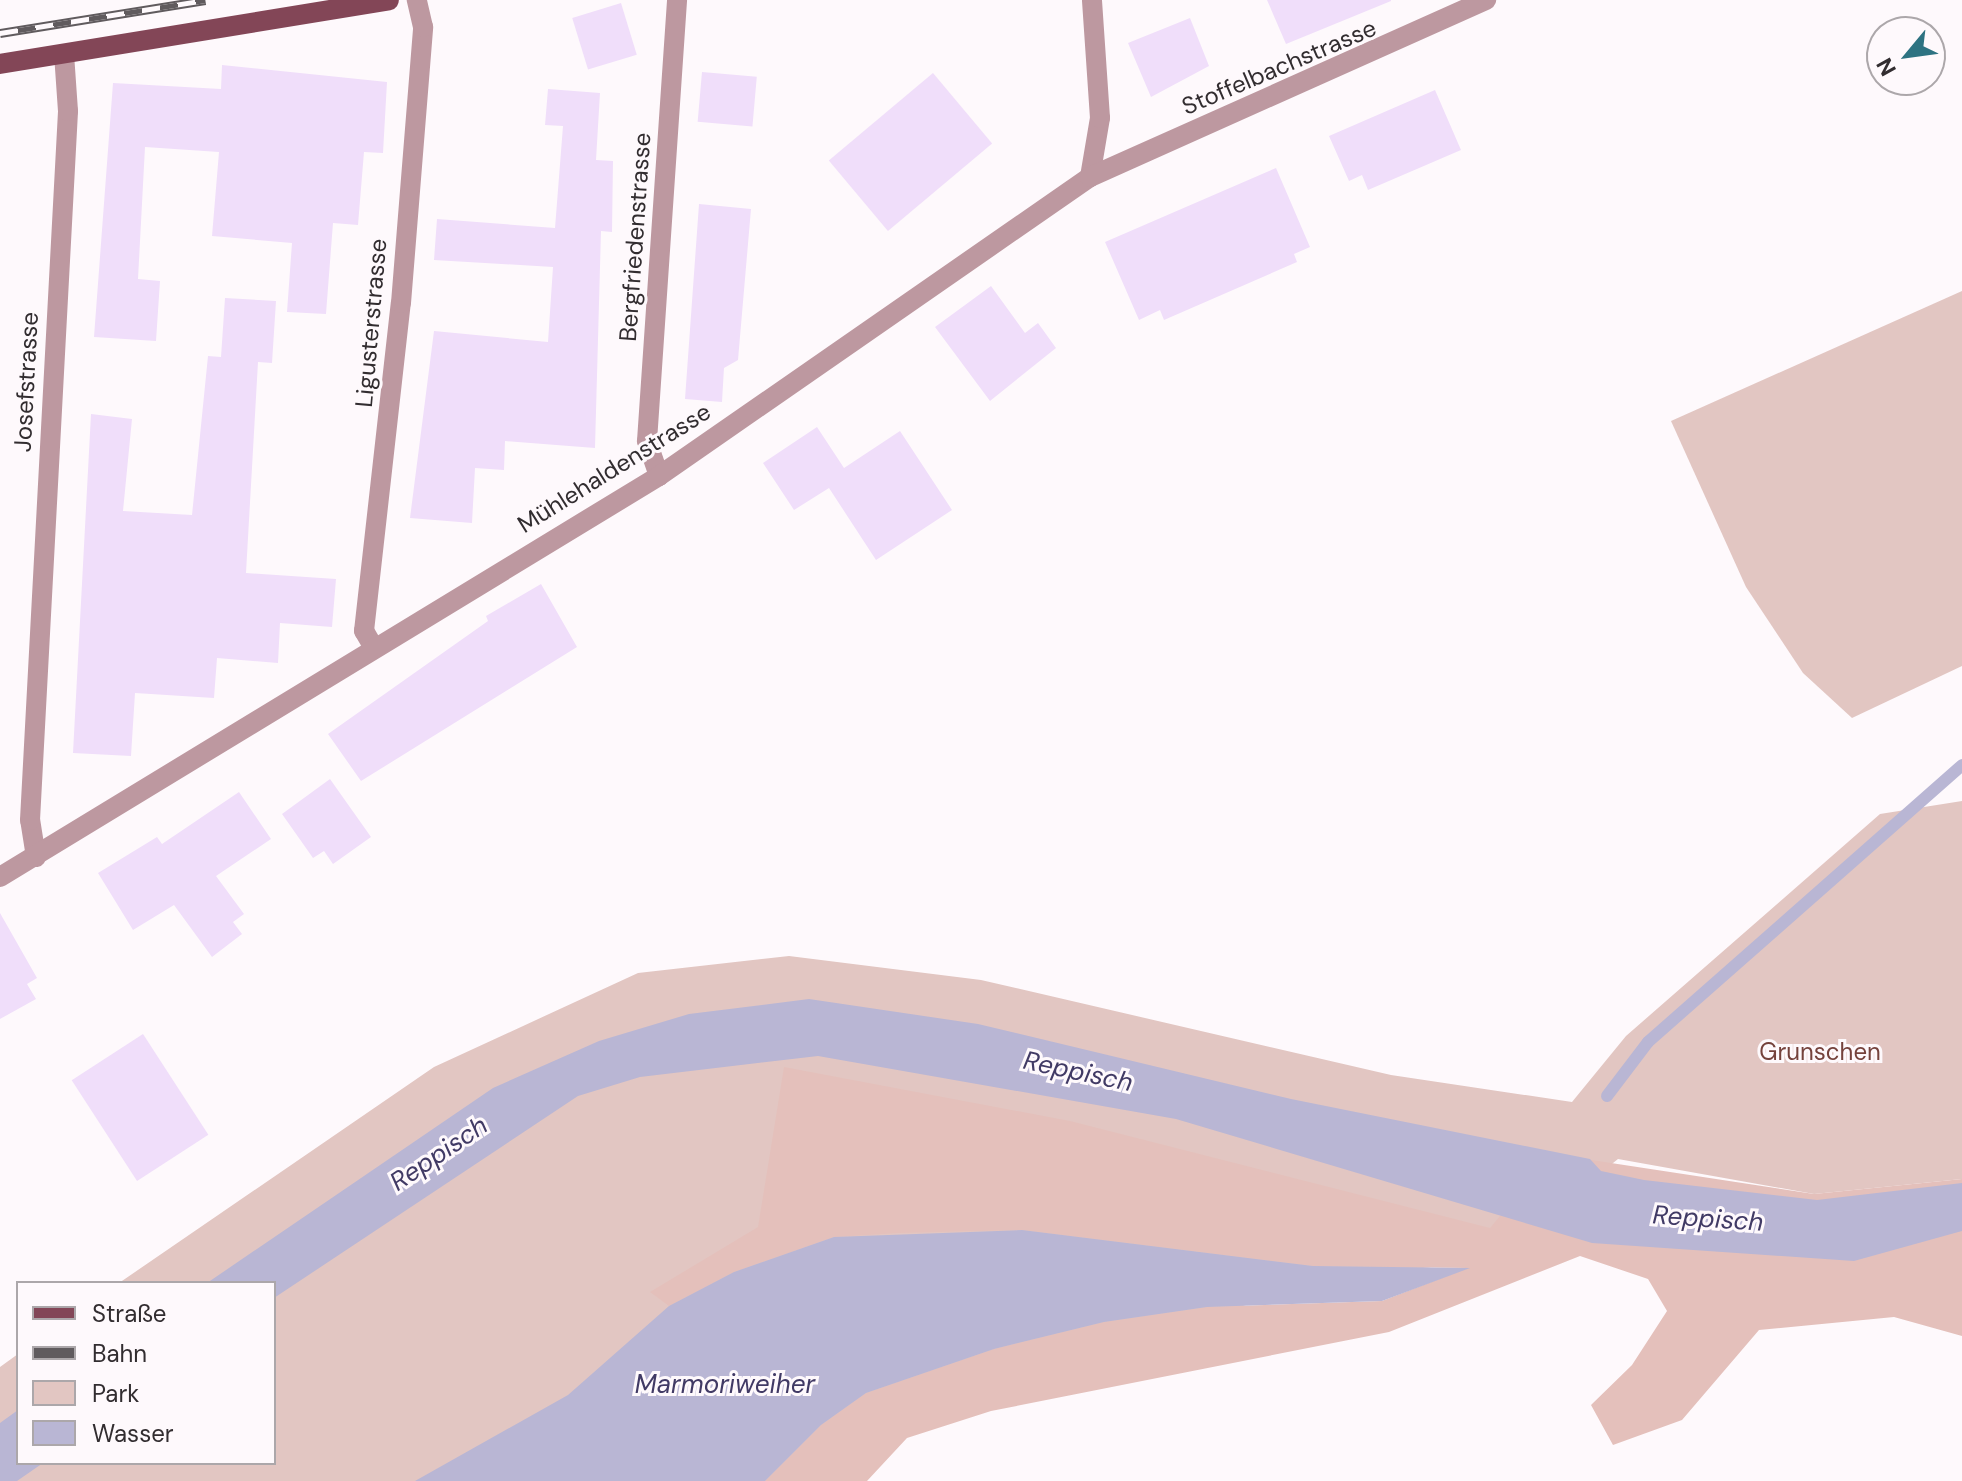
<!DOCTYPE html>
<meta charset="utf-8">
<style>
body{margin:0}
#map{position:relative;width:1962px;height:1481px;overflow:hidden;background:#fef9fc;font-family:"DM Sans",sans-serif}
div>[style]{position:absolute}
[style*='--x']{left:calc(var(--x)*1px);top:calc(var(--y)*1px);width:calc(var(--w)*1px);rotate:calc(var(--a)*1deg)}
.green>*{inset:0;background:#e2c6c2}
.forest>*{inset:0;background:#e4c0bb}
.water>*{inset:0;background:#b9b6d4}
.stream>*{height:12px;margin:-6px;padding:0 6px;transform-origin:6px;border-radius:6px;background:#b9b6d4}
.building>*{inset:0;background:#f0defa;transform-origin:0 0}
.minor>*{height:20px;margin:-10px;padding:0 10px;transform-origin:10px;border-radius:10px;background:#bd98a0}
.major>*{height:20px;margin:-10px;padding:0 10px;transform-origin:10px;border-radius:10px;background:#834657}
.rail>*{height:9px;margin-top:-4.5px;transform-origin:0;background:repeating-linear-gradient(90deg,#fef9fc 0 18px,#605b5e 0 36px);box-sizing:border-box;border-block:2px solid #605b5e}
span{translate:-50% -50%;white-space:nowrap;text-align:center;line-height:1.15;-webkit-text-stroke:6px #fef9fc;paint-order:stroke}
.street-label{font-size:24px;color:#322d30}
.park-label{font-size:24px;color:#75423c}
.water-label{font-size:26px;color:#413a65;font-style:italic}
.legend{position:absolute;left:16px;top:1281px;width:260px;height:184px;box-sizing:border-box;background:#fef9fc;border:2px solid #aca7aa;margin:0;padding:10px 14px;list-style:none;font-size:24px;color:#322d30}
.legend li{display:flex;align-items:center;gap:16px;height:40px}
.legend b{width:40px;border:2px solid #aca7aa}
.north{position:absolute;left:1866px;top:16px;width:80px;height:80px;box-sizing:border-box;background:#fef9fc;border:2px solid #aca7aa;border-radius:50%;rotate:241deg;font-size:22px;font-weight:700;line-height:32px;text-align:center;color:#322d30}
.north::after{content:'';display:block;margin:auto;width:28px;height:36px;background:#2e7382;clip-path:polygon(50% 0,100% 100%,50% 72%,0 100%)}
</style>
<div id="map">
<div class="green">
<div style="clip-path:polygon(1962px 291px,1962px 666px,1852px 718px,1803px 673px,1746px 587px,1671px 421px)"></div>
<div style="clip-path:polygon(1962px 801px,1962px 1179px,1814px 1194px,1618px 1159px,1492px 1260px,1311px 1281px,767px 1481px,0 1481px,0 1367px,18px 1354px,18px 1463px,274px 1463px,274px 1283px,119px 1283px,434px 1067px,638px 973px,789px 956px,981px 980px,1391px 1075px,1572px 1102px,1626px 1036px,1880px 814px)"></div>
</div>
<div class="forest">
<div style="clip-path:polygon(784px 1067px,1070px 1121px,1490px 1228px,1552px 1154px,1814px 1194px,1962px 1179px,1962px 1336px,1894px 1317px,1759px 1330px,1682px 1420px,1613px 1445px,1591px 1405px,1632px 1365px,1667px 1311px,1648px 1279px,1580px 1256px,1389px 1332px,991px 1411px,907px 1438px,867px 1481px,765px 1481px,821px 1425px,866px 1393px,994px 1349px,1104px 1322px,1207px 1307px,1382px 1301px,1467px 1268px,1313px 1266px,1022px 1230px,899px 1233px,834px 1237px,734px 1272px,669px 1306px,650px 1292px,758px 1227px)"></div>
</div>
<div class="water">
<div style="clip-path:polygon(809px 999px,978px 1024px,1291px 1099px,1590px 1159px,1601px 1171px,1644px 1180px,1817px 1200px,1962px 1183px,1962px 1231px,1854px 1261px,1592px 1243px,1176px 1119px,818px 1056px,640px 1077px,578px 1096px,274px 1298px,274px 1283px,207px 1283px,493px 1088px,599px 1041px,689px 1014px)"></div>
<div style="clip-path:polygon(1022px 1230px,1313px 1266px,1470px 1268px,1382px 1301px,1207px 1307px,1104px 1322px,994px 1349px,866px 1393px,821px 1425px,765px 1481px,415px 1481px,568px 1395px,669px 1306px,734px 1272px,834px 1237px)"></div>
<div style="clip-path:polygon(18px 1410px,18px 1463px,43px 1463px,17px 1481px,0 1481px,0 1423px)"></div>
</div>
<div class="stream">
<div style="--x:1607;--y:1096;--w:68;--a:-52.8"></div>
<div style="--x:1648;--y:1042;--w:419;--a:-41.4"></div>
</div>
<div class="building">
<div style="clip-path:polygon(1267px 0,1391px 0,1391px 1px,1286px 44px)"></div>
<div style="left:621px;top:3px;width:54px;height:51px;rotate:73deg"></div>
<div style="clip-path:polygon(1190px 18px,1209px 66px,1151px 97px,1128px 43px)"></div>
<div style="clip-path:polygon(222px 65px,387px 82px,383px 153px,364px 152px,358px 225px,333px 223px,326px 314px,287px 312px,292px 243px,212px 236px,219px 152px,145px 147px,138px 279px,160px 281px,156px 341px,94px 337px,113px 83px,221px 89px)"></div>
<div style="left:702px;top:72px;width:55px;height:50px;rotate:5deg"></div>
<div style="left:933px;top:73px;width:92px;height:136px;rotate:50deg"></div>
<div style="clip-path:polygon(548px 89px,600px 93px,596px 160px,613px 161px,612px 232px,601px 231px,595px 448px,505px 441px,504px 470px,475px 468px,472px 523px,410px 518px,434px 331px,548px 342px,553px 267px,434px 260px,437px 219px,555px 228px,563px 126px,545px 125px)"></div>
<div style="clip-path:polygon(1435px 90px,1461px 150px,1368px 190px,1362px 175px,1349px 181px,1329px 136px)"></div>
<div style="clip-path:polygon(1276px 168px,1310px 247px,1294px 254px,1297px 262px,1164px 320px,1160px 310px,1139px 320px,1105px 242px)"></div>
<div style="clip-path:polygon(699px 204px,751px 209px,738px 360px,724px 368px,722px 402px,685px 399px)"></div>
<div style="clip-path:polygon(991px 286px,1025px 333px,1038px 323px,1056px 348px,990px 401px,935px 327px)"></div>
<div style="clip-path:polygon(225px 298px,276px 301px,272px 363px,258px 362px,246px 573px,336px 579px,332px 627px,280px 623px,278px 663px,217px 658px,214px 698px,135px 693px,131px 756px,73px 753px,91px 414px,132px 419px,123px 511px,192px 515px,208px 356px,221px 357px)"></div>
<div style="clip-path:polygon(817px 427px,844px 468px,900px 431px,952px 510px,876px 560px,829px 488px,794px 510px,763px 463px)"></div>
<div style="clip-path:polygon(541px 584px,577px 647px,361px 781px,328px 734px,488px 621px,486px 616px)"></div>
<div style="clip-path:polygon(330px 779px,371px 837px,333px 864px,324px 851px,313px 858px,282px 814px)"></div>
<div style="clip-path:polygon(239px 792px,271px 839px,216px 876px,244px 914px,233px 922px,242px 934px,212px 957px,174px 905px,133px 930px,98px 873px,157px 837px,162px 844px)"></div>
<div style="clip-path:polygon(0 913px,37px 978px,27px 984px,36px 999px,0 1019px)"></div>
<div style="left:143px;top:1034px;width:120px;height:85px;rotate:57deg"></div>
</div>
<div class="minor">
<div style="--x:1090;--y:177;--w:60;--a:-80.4"></div>
<div style="--x:1100;--y:118;--w:118;--a:-93.9"></div>
<div style="--x:659;--y:476;--w:37;--a:-109"></div>
<div style="--x:647;--y:441;--w:442;--a:-86.1"></div>
<div style="--x:374;--y:648;--w:20;--a:-120"></div>
<div style="--x:364;--y:631;--w:330;--a:-83.6"></div>
<div style="--x:401;--y:303;--w:277;--a:-85.4"></div>
<div style="--x:423;--y:27;--w:28;--a:-103"></div>
<div style="--x:36;--y:857;--w:37;--a:-99"></div>
<div style="--x:30;--y:820;--w:710;--a:-86.93"></div>
<div style="--x:68;--y:111;--w:57;--a:-94"></div>
<div style="--x:0;--y:877;--w:771;--a:-31.32"></div>
<div style="--x:659;--y:476;--w:525;--a:-34.75"></div>
<div style="--x:1090;--y:177;--w:434;--a:-24.1"></div>
</div>
<div class="major">
<div style="--x:0;--y:64;--w:394;--a:-9.3"></div>
</div>
<div class="rail">
<div style="--x:0;--y:33;--w:208;--a:-9.1"></div>
</div>
<div class="street-label">
<span style="left:1279px;top:67px;rotate:-23deg">Stoffelbachstrasse</span>
<span style="left:635px;top:237px;rotate:-86deg">Bergfriedenstrasse</span>
<span style="left:371px;top:323px;rotate:-85deg">Ligusterstrasse</span>
<span style="left:26px;top:382px;rotate:-87deg">Josefstrasse</span>
<span style="left:614px;top:468px;rotate:-32deg">Mühlehaldenstrasse</span>
</div>
<div class="park-label">
<span style="left:1820px;top:1052px">Grunschen</span>
</div>
<div class="water-label">
<span style="left:1078px;top:1072px;rotate:12deg">Reppisch</span>
<span style="left:439px;top:1154px;rotate:-34deg">Reppisch</span>
<span style="left:1708px;top:1219px;rotate:4deg">Reppisch</span>
<span style="left:725px;top:1385px">Marmoriweiher</span>
</div>
<ul class="legend">
<li><b style="height:10px;background:#834657"></b>Straße</li>
<li><b style="height:10px;background:#605b5e"></b>Bahn</li>
<li><b style="height:22px;background:#e2c6c2"></b>Park</li>
<li><b style="height:22px;background:#b9b6d4"></b>Wasser</li>
</ul>
<div class="north">N</div>
</div>
